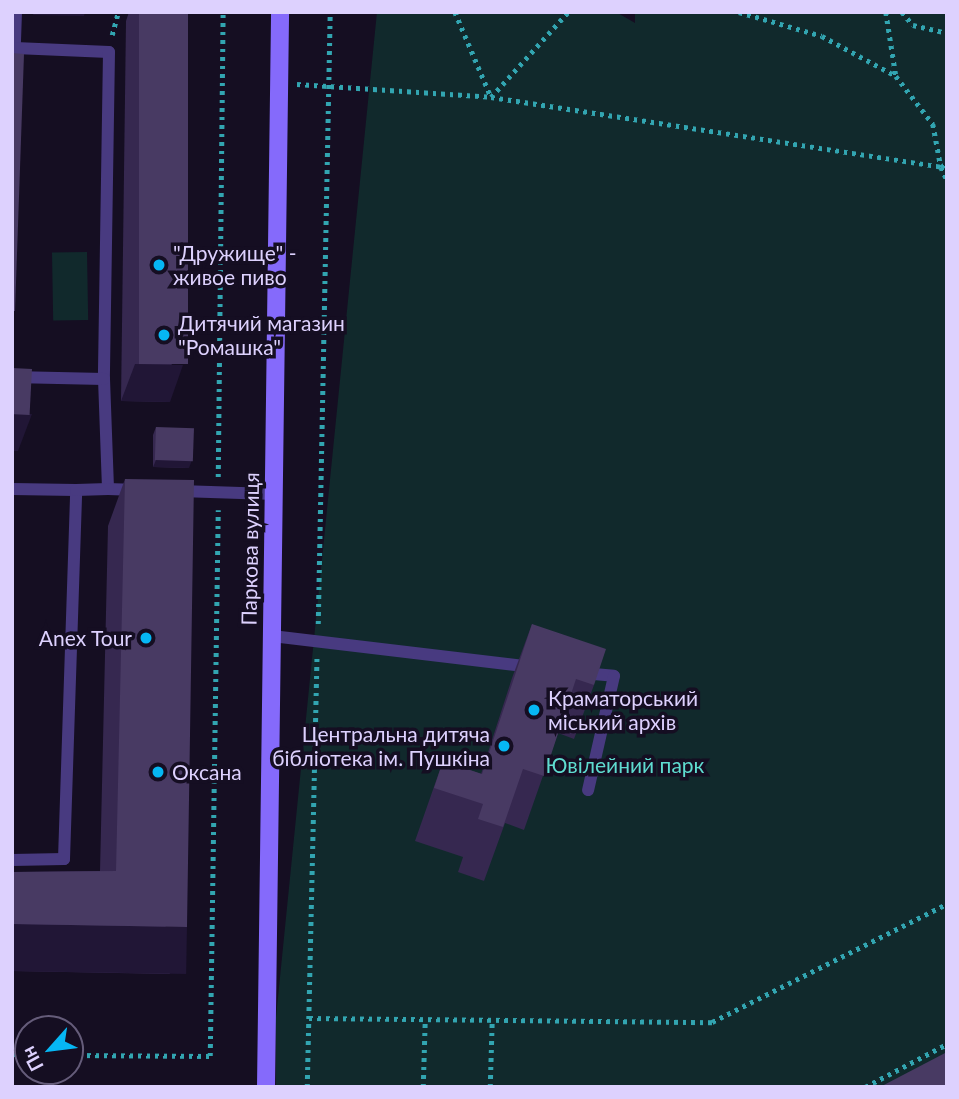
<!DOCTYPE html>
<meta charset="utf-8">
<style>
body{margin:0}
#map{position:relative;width:959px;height:1099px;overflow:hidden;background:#150e22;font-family:Lato,sans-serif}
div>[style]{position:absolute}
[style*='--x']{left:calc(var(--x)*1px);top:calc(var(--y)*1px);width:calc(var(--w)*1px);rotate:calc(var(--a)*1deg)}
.green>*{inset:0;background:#11292c;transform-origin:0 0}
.path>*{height:4.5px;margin-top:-2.25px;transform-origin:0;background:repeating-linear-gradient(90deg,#32a5b1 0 3.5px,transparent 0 8.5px)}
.lane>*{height:12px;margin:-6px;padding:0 6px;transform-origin:6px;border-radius:6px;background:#483a80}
.secondary>*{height:18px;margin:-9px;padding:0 9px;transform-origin:9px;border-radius:9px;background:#856afb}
.wall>*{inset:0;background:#362850}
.shaded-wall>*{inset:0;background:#211636;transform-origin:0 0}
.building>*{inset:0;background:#483a63;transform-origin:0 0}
.dots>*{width:19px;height:19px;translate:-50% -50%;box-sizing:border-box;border:4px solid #150e22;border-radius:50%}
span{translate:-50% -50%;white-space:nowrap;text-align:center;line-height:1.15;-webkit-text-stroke:7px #150e22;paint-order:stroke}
.poi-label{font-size:21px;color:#ddd1fe}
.left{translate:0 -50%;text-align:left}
.right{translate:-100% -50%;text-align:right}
.street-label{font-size:21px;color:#ddd1fe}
.park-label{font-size:21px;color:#5fdcd0}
.frame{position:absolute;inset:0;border:14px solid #ddd1fe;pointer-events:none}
.north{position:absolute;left:14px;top:1015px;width:70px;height:70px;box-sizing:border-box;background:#150e22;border:2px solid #655c7a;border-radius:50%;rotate:242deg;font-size:19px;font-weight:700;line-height:28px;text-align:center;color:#ddd1fe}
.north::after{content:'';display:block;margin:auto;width:24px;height:32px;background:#06b7f4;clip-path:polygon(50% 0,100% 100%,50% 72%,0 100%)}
</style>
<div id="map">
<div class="green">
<div style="clip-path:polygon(377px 12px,616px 12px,635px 23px,635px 12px,947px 12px,947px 1087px,276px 1087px,276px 1017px)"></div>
<div style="left:87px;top:252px;width:68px;height:35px;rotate:89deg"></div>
</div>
<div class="path">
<div style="--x:455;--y:12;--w:92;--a:67"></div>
<div style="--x:491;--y:97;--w:115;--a:-47.8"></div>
<div style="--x:739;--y:12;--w:86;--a:16.1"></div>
<div style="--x:822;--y:36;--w:84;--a:28.4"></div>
<div style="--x:886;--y:12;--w:65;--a:81.1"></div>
<div style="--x:896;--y:76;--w:61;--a:52.4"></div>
<div style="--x:933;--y:124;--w:44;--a:79.5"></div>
<div style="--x:941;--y:167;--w:7;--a:34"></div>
<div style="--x:902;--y:12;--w:17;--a:50"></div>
<div style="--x:913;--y:25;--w:35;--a:13"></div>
<div style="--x:112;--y:35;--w:24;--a:-75"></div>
<div style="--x:297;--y:84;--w:194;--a:3.8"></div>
<div style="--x:491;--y:97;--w:455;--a:8.8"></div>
<div style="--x:941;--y:167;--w:14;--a:65"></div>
<div style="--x:941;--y:167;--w:7;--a:-34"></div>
<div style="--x:218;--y:477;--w:465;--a:-89.4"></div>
<div style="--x:318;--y:624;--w:612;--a:-88.88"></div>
<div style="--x:309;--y:1018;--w:403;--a:0.6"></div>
<div style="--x:712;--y:1022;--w:263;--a:-26.7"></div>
<div style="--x:12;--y:1055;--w:16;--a:0"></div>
<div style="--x:70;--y:1055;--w:140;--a:0.4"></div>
<div style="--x:210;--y:1056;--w:546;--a:-89.16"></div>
<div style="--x:307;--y:1087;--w:430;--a:-88.7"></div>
<div style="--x:423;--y:1087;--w:67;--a:-88.3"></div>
<div style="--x:490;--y:1087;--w:67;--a:-88.3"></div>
<div style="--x:865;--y:1087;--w:93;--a:-27.7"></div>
</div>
<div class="lane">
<div style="--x:16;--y:12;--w:36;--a:92"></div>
<div style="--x:15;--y:48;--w:94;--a:2.4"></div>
<div style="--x:109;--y:52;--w:327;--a:90.9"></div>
<div style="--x:104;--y:379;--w:110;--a:87.9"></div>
<div style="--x:108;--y:489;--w:29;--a:2"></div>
<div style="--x:12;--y:377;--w:92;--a:1.2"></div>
<div style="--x:12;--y:489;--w:64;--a:0.9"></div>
<div style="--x:180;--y:491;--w:94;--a:1.8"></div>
<div style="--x:272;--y:636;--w:262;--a:6.8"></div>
<div style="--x:582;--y:673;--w:32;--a:5"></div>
<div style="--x:614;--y:676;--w:117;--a:102.8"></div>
<div style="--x:12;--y:860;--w:52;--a:-1.1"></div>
<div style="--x:64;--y:859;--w:369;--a:-88.1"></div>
<div style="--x:76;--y:490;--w:32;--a:-2"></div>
</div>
<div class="secondary">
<div style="--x:266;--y:1087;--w:1075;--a:-89.25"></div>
</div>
<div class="wall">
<div style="clip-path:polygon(129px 12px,188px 12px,170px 402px,121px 401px,126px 21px)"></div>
<div style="clip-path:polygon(156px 427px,189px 468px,153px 467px,153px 435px)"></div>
<div style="clip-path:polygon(125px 479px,170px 974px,12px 971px,12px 872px,100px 871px,108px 526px)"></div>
<div style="clip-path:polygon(532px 624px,594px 685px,574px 739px,558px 733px,524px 830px,505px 823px,484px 881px,458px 872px,463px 857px,415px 841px,443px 761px,481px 774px,512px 678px)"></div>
</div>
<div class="shaded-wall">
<div style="clip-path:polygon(34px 12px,85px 12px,84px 16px,33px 15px)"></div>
<div style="clip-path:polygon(135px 364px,183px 365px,170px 402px,121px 401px)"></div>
<div style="clip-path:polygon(12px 414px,32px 414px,18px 451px,12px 451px)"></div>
<div style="clip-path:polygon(156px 460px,192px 460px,189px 468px,153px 467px)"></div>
<div style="left:12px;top:924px;width:175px;height:47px;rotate:1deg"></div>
</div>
<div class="building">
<div style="left:139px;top:12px;width:49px;height:352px"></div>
<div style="clip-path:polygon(12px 53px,24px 54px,15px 311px,12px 311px)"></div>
<div style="left:12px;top:368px;width:20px;height:46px;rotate:3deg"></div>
<div style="left:156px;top:427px;width:38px;height:33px;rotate:2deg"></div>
<div style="clip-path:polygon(125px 479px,194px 480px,187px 927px,12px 924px,12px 872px,116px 871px)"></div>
<div style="clip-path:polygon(532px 624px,606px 649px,594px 685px,576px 679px,544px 776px,523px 769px,503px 827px,478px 819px,483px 804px,434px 788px,443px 761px,482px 774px)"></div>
<div style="clip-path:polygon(947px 1052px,947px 1087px,880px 1087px)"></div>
</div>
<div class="dots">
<div style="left:159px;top:265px;background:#06b7f4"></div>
<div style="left:164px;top:335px;background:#06b7f4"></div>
<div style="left:146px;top:638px;background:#06b7f4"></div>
<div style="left:534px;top:710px;background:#06b7f4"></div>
<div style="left:504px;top:746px;background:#06b7f4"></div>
<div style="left:158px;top:772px;background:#06b7f4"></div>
</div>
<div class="poi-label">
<span class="left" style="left:173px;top:265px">"Дружище" -<br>живое пиво</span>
<span class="left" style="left:178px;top:335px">Дитячий магазин<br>"Ромашка"</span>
<span class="right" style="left:132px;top:638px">Anex Tour</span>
<span class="left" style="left:548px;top:710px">Краматорський<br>міський архів</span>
<span class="right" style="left:490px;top:746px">Центральна дитяча<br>бібліотека ім. Пушкіна</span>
<span class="left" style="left:172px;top:772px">Оксана</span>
</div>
<div class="street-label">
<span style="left:250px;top:549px;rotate:-89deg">Паркова вулиця</span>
</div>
<div class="park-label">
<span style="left:625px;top:765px">Ювілейний парк</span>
</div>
<div class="frame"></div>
<div class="north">Пн</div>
</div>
